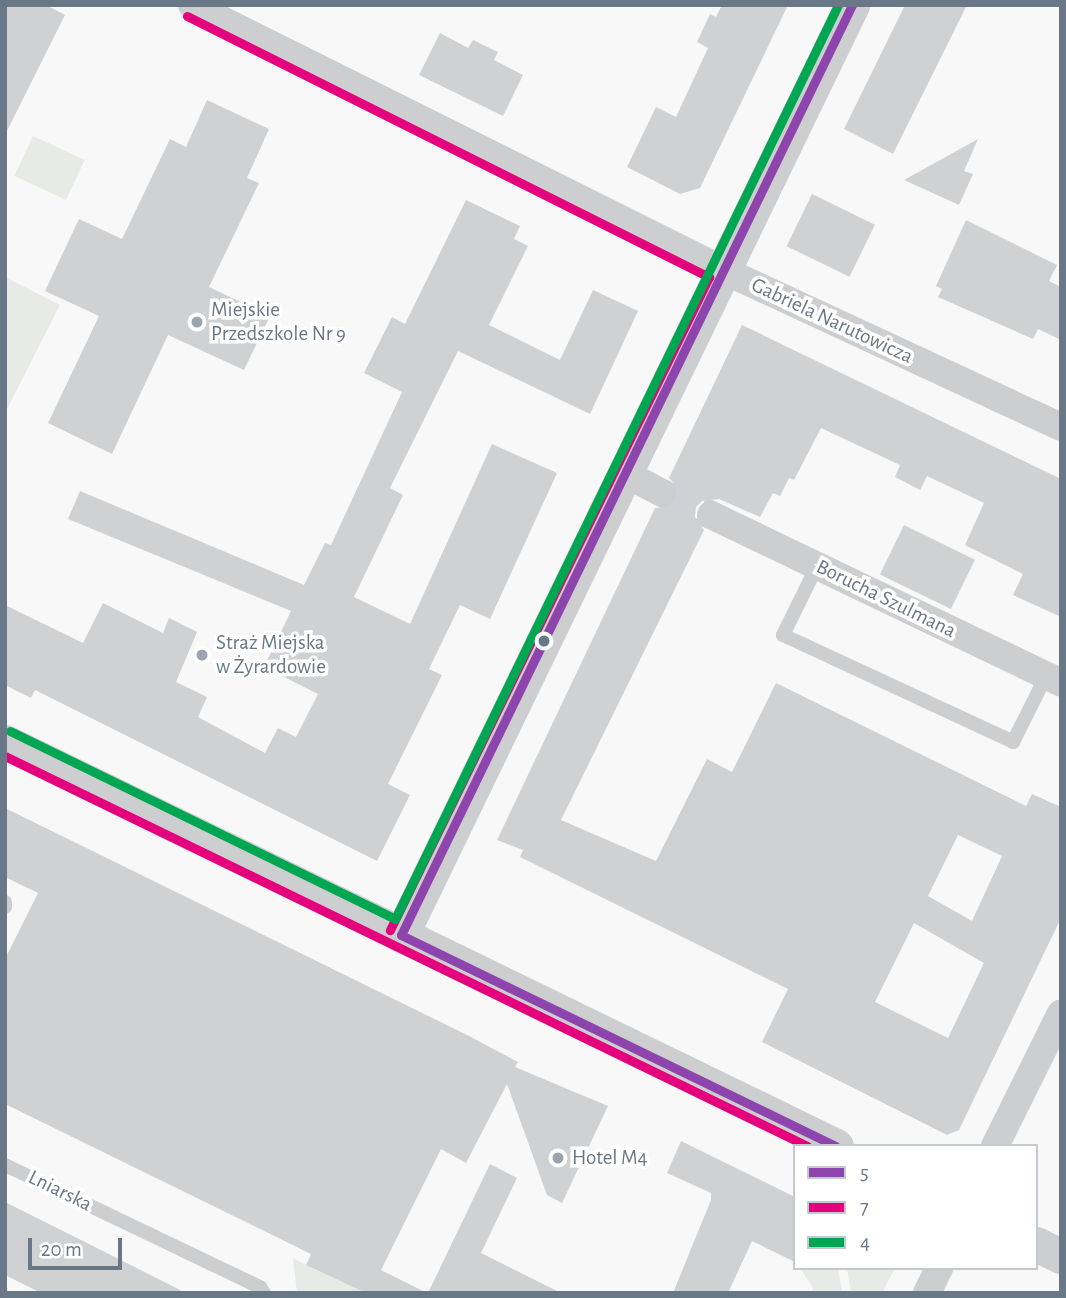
<!DOCTYPE html>
<meta charset="utf-8">
<style>
body{margin:0}
#map{position:relative;width:1066px;height:1298px;overflow:hidden;background:#f8f8f8;font-family:"Alegreya Sans",sans-serif}
div>[style]{position:absolute}
[style*='--x']{left:calc(var(--x)*1px);top:calc(var(--y)*1px);width:calc(var(--w)*1px);rotate:calc(var(--a)*1deg)}
.green>*{inset:0;background:#e7eae5;transform-origin:0 0}
.building>*{inset:0;background:#cfd1d2;transform-origin:0 0}
.minor-tunnel>*{height:28px;margin-top:-14px;transform-origin:0;background:repeating-linear-gradient(90deg,#cdd2d6 0 28px,transparent 0 42px)}
.service>*{height:14px;margin:-7px;padding:0 7px;transform-origin:7px;border-radius:7px;background:#cdcecf}
.minor>*{height:28px;margin:-14px;padding:0 14px;transform-origin:14px;border-radius:14px;background:#cdcecf}
.tertiary>*{height:35px;margin:-17.5px;padding:0 17.5px;transform-origin:17.5px;border-radius:17.5px;background:#cdcecf}
.bus-1>*{height:9px;margin:-4.5px;padding:0 4.5px;transform-origin:4.5px;border-radius:4.5px;background:#8e44ad}
.bus-2>*{height:9px;margin:-4.5px;padding:0 4.5px;transform-origin:4.5px;border-radius:4.5px;background:#e5007d}
.bus-3>*{height:9px;margin:-4.5px;padding:0 4.5px;transform-origin:4.5px;border-radius:4.5px;background:#00a651}
.dots>*{width:19px;height:19px;translate:-50% -50%;box-sizing:border-box;border:4px solid #fff;border-radius:50%}
span{translate:-50% -50%;white-space:nowrap;text-align:center;line-height:1.15;-webkit-text-stroke:7px #fff;paint-order:stroke}
.poi-label{font-size:21px;color:#697887}
.left{translate:0 -50%;text-align:left}
.street-label{font-size:21px;color:#697887}
.frame{position:absolute;inset:0;border:7px solid #697887;pointer-events:none}
.legend{position:absolute;left:793px;top:1144px;width:245px;height:126px;box-sizing:border-box;background:#fff;border:2px solid #c3c9cf;margin:0;padding:9px 12px;list-style:none;font-size:21px;color:#697887}
.legend li{display:flex;align-items:center;gap:14px;height:35px}
.legend b{width:35px;border:2px solid #c3c9cf}
.scale{position:absolute;left:28px;top:1238px;width:94px;height:32px;box-sizing:border-box;border:4px solid #697887;border-top:0;padding-left:9px;font-size:21px;line-height:24px;white-space:nowrap;color:#697887;-webkit-text-stroke:5px #fff;paint-order:stroke}
</style>
<div id="map">
<div class="green">
<div style="left:33px;top:136px;width:57px;height:44px;rotate:25deg"></div>
<div style="clip-path:polygon(5px 277px,60px 305px,5px 413px)"></div>
<div style="clip-path:polygon(293px 1258px,306px 1265px,366px 1293px,297px 1293px)"></div>
<div style="clip-path:polygon(800px 1268px,838px 1268px,842px 1293px,812px 1293px,813px 1288px)"></div>
<div style="clip-path:polygon(847px 1268px,895px 1268px,882px 1293px,851px 1293px)"></div>
</div>
<div class="building">
<div style="clip-path:polygon(5px 5px,46px 5px,65px 15px,5px 135px)"></div>
<div style="clip-path:polygon(722px 5px,788px 5px,700px 188px,680px 194px,627px 167px,656px 107px,676px 117px,708px 48px,697px 42px,710px 14px,716px 17px)"></div>
<div style="clip-path:polygon(905px 5px,967px 5px,893px 154px,844px 129px)"></div>
<div style="clip-path:polygon(440px 33px,468px 48px,473px 40px,498px 52px,494px 60px,523px 75px,503px 116px,419px 75px)"></div>
<div style="clip-path:polygon(207px 100px,269px 129px,247px 178px,259px 183px,209px 287px,270px 316px,244px 370px,168px 335px,112px 454px,48px 423px,99px 316px,45px 291px,79px 219px,122px 239px,170px 139px,186px 147px)"></div>
<div style="clip-path:polygon(978px 139px,964px 171px,973px 174px,959px 205px,904px 180px)"></div>
<div style="left:812px;top:194px;width:70px;height:58px;rotate:26deg"></div>
<div style="clip-path:polygon(466px 200px,520px 226px,514px 239px,528px 246px,489px 325px,560px 360px,593px 290px,638px 311px,590px 414px,458px 351px,390px 488px,403px 495px,354px 597px,410px 624px,492px 444px,557px 473px,490px 619px,460px 605px,429px 669px,442px 675px,388px 784px,410px 795px,377px 861px,35px 690px,31px 698px,5px 685px,5px 605px,83px 643px,103px 603px,163px 633px,169px 618px,197px 632px,176px 682px,207px 697px,198px 717px,265px 753px,278px 728px,296px 737px,318px 694px,264px 667px,291px 611px,68px 519px,80px 491px,304px 585px,325px 543px,331px 545px,402px 392px,364px 373px,392px 317px,405px 324px)"></div>
<div style="clip-path:polygon(966px 220px,1057px 265px,1049px 281px,1061px 287px,1061px 340px,1038px 329px,1033px 339px,938px 297px,942px 289px,936px 286px)"></div>
<div style="clip-path:polygon(evenodd,742px 325px,1061px 479px,1061px 617px,1013px 595px,1023px 574px,965px 545px,984px 503px,927px 476px,920px 490px,895px 477px,900px 465px,821px 428px,794px 480px,789px 478px,780px 496px,773px 493px,760px 517px,719px 499px,702px 501px,696px 507px,695px 517px,704px 530px,561px 820px,656px 861px,707px 759px,732px 772px,776px 683px,1026px 806px,1032px 794px,1061px 807px,1061px 918px,959px 1130px,947px 1135px,762px 1042px,788px 989px,520px 857px,523px 850px,497px 840px,655px 508px,670px 507px,677px 500px,676px 485px,669px 478px,742px 325px,958px 835px,1002px 856px,972px 921px,928px 896px,958px 835px,742px 325px,914px 923px,984px 963px,948px 1038px,875px 1002px,914px 923px)"></div>
<div style="left:904px;top:525px;width:79px;height:55px;rotate:26deg"></div>
<div style="clip-path:polygon(5px 808px,467px 1035px,518px 1062px,515px 1067px,608px 1106px,562px 1203px,547px 1195px,507px 1084px,466px 1163px,441px 1149px,381px 1270px,427px 1293px,366px 1293px,306px 1265px,311px 1254px,5px 1104px,5px 959px,38px 893px,5px 877px)"></div>
<div style="clip-path:polygon(681px 1141px,795px 1197px,795px 1262px,752px 1241px,728px 1293px,673px 1293px,711px 1200px,711px 1193px,667px 1173px)"></div>
<div style="clip-path:polygon(490px 1164px,517px 1178px,481px 1253px,561px 1293px,428px 1293px)"></div>
<div style="clip-path:polygon(5px 1202px,85px 1242px,186px 1293px,41px 1293px,5px 1275px)"></div>
</div>
<div class="minor-tunnel">
<div style="--x:662;--y:493;--w:54;--a:24.2"></div>
</div>
<div class="service">
<div style="--x:817;--y:566;--w:77;--a:116.2"></div>
<div style="--x:783;--y:635;--w:254;--a:24.9"></div>
<div style="--x:1013;--y:742;--w:74;--a:-63.4"></div>
<div style="--x:5;--y:902;--w:5;--a:90"></div>
<div style="--x:5;--y:1165;--w:283;--a:25.6"></div>
<div style="--x:260;--y:1287;--w:7;--a:56"></div>
</div>
<div class="minor">
<div style="--x:192;--y:5;--w:596;--a:26.52"></div>
<div style="--x:725;--y:271;--w:370;--a:24.9"></div>
<div style="--x:626;--y:474;--w:41;--a:27.8"></div>
<div style="--x:711;--y:515;--w:388;--a:25.6"></div>
<div style="--x:995;--y:1146;--w:148;--a:-63.6"></div>
<div style="--x:927;--y:1293;--w:28;--a:-64"></div>
</div>
<div class="tertiary">
<div style="--x:5;--y:742;--w:924;--a:25.93"></div>
<div style="--x:401;--y:935;--w:1034;--a:-64.13"></div>
<div style="--x:1036;--y:1244;--w:28;--a:26"></div>
</div>
<div class="bus-1">
<div style="--x:401;--y:935;--w:1034;--a:-64.13"></div>
<div style="--x:401;--y:935;--w:483;--a:25.9"></div>
</div>
<div class="bus-2">
<div style="--x:187;--y:16;--w:584;--a:26.57"></div>
<div style="--x:709;--y:277;--w:727;--a:116.04"></div>
<div style="--x:5;--y:756;--w:892;--a:25.93"></div>
</div>
<div class="bus-3">
<div style="--x:10;--y:731;--w:428;--a:26"></div>
<div style="--x:395;--y:919;--w:1016;--a:-64.14"></div>
</div>
<div class="dots">
<div style="left:197px;top:322px;background:#9ba5af"></div>
<div style="left:544px;top:641px;background:#697887"></div>
<div style="left:202px;top:655px;background:#9ba5af"></div>
<div style="left:558px;top:1158px;background:#9ba5af"></div>
</div>
<div class="poi-label">
<span class="left" style="left:211px;top:322px">Miejskie<br>Przedszkole Nr 9</span>
<span class="left" style="left:216px;top:655px">Straż Miejska<br>w Żyrardowie</span>
<span class="left" style="left:572px;top:1158px">Hotel M4</span>
</div>
<div class="street-label">
<span style="left:832px;top:321px;rotate:25deg">Gabriela Narutowicza</span>
<span style="left:886px;top:599px;rotate:26deg">Borucha Szulmana</span>
<span style="left:60px;top:1191px;rotate:26deg">Lniarska</span>
</div>
<div class="frame"></div>
<ul class="legend">
<li><b style="height:9px;background:#8e44ad"></b>5</li>
<li><b style="height:9px;background:#e5007d"></b>7</li>
<li><b style="height:9px;background:#00a651"></b>4</li>
</ul>
<div class="scale">20 m</div>
</div>
